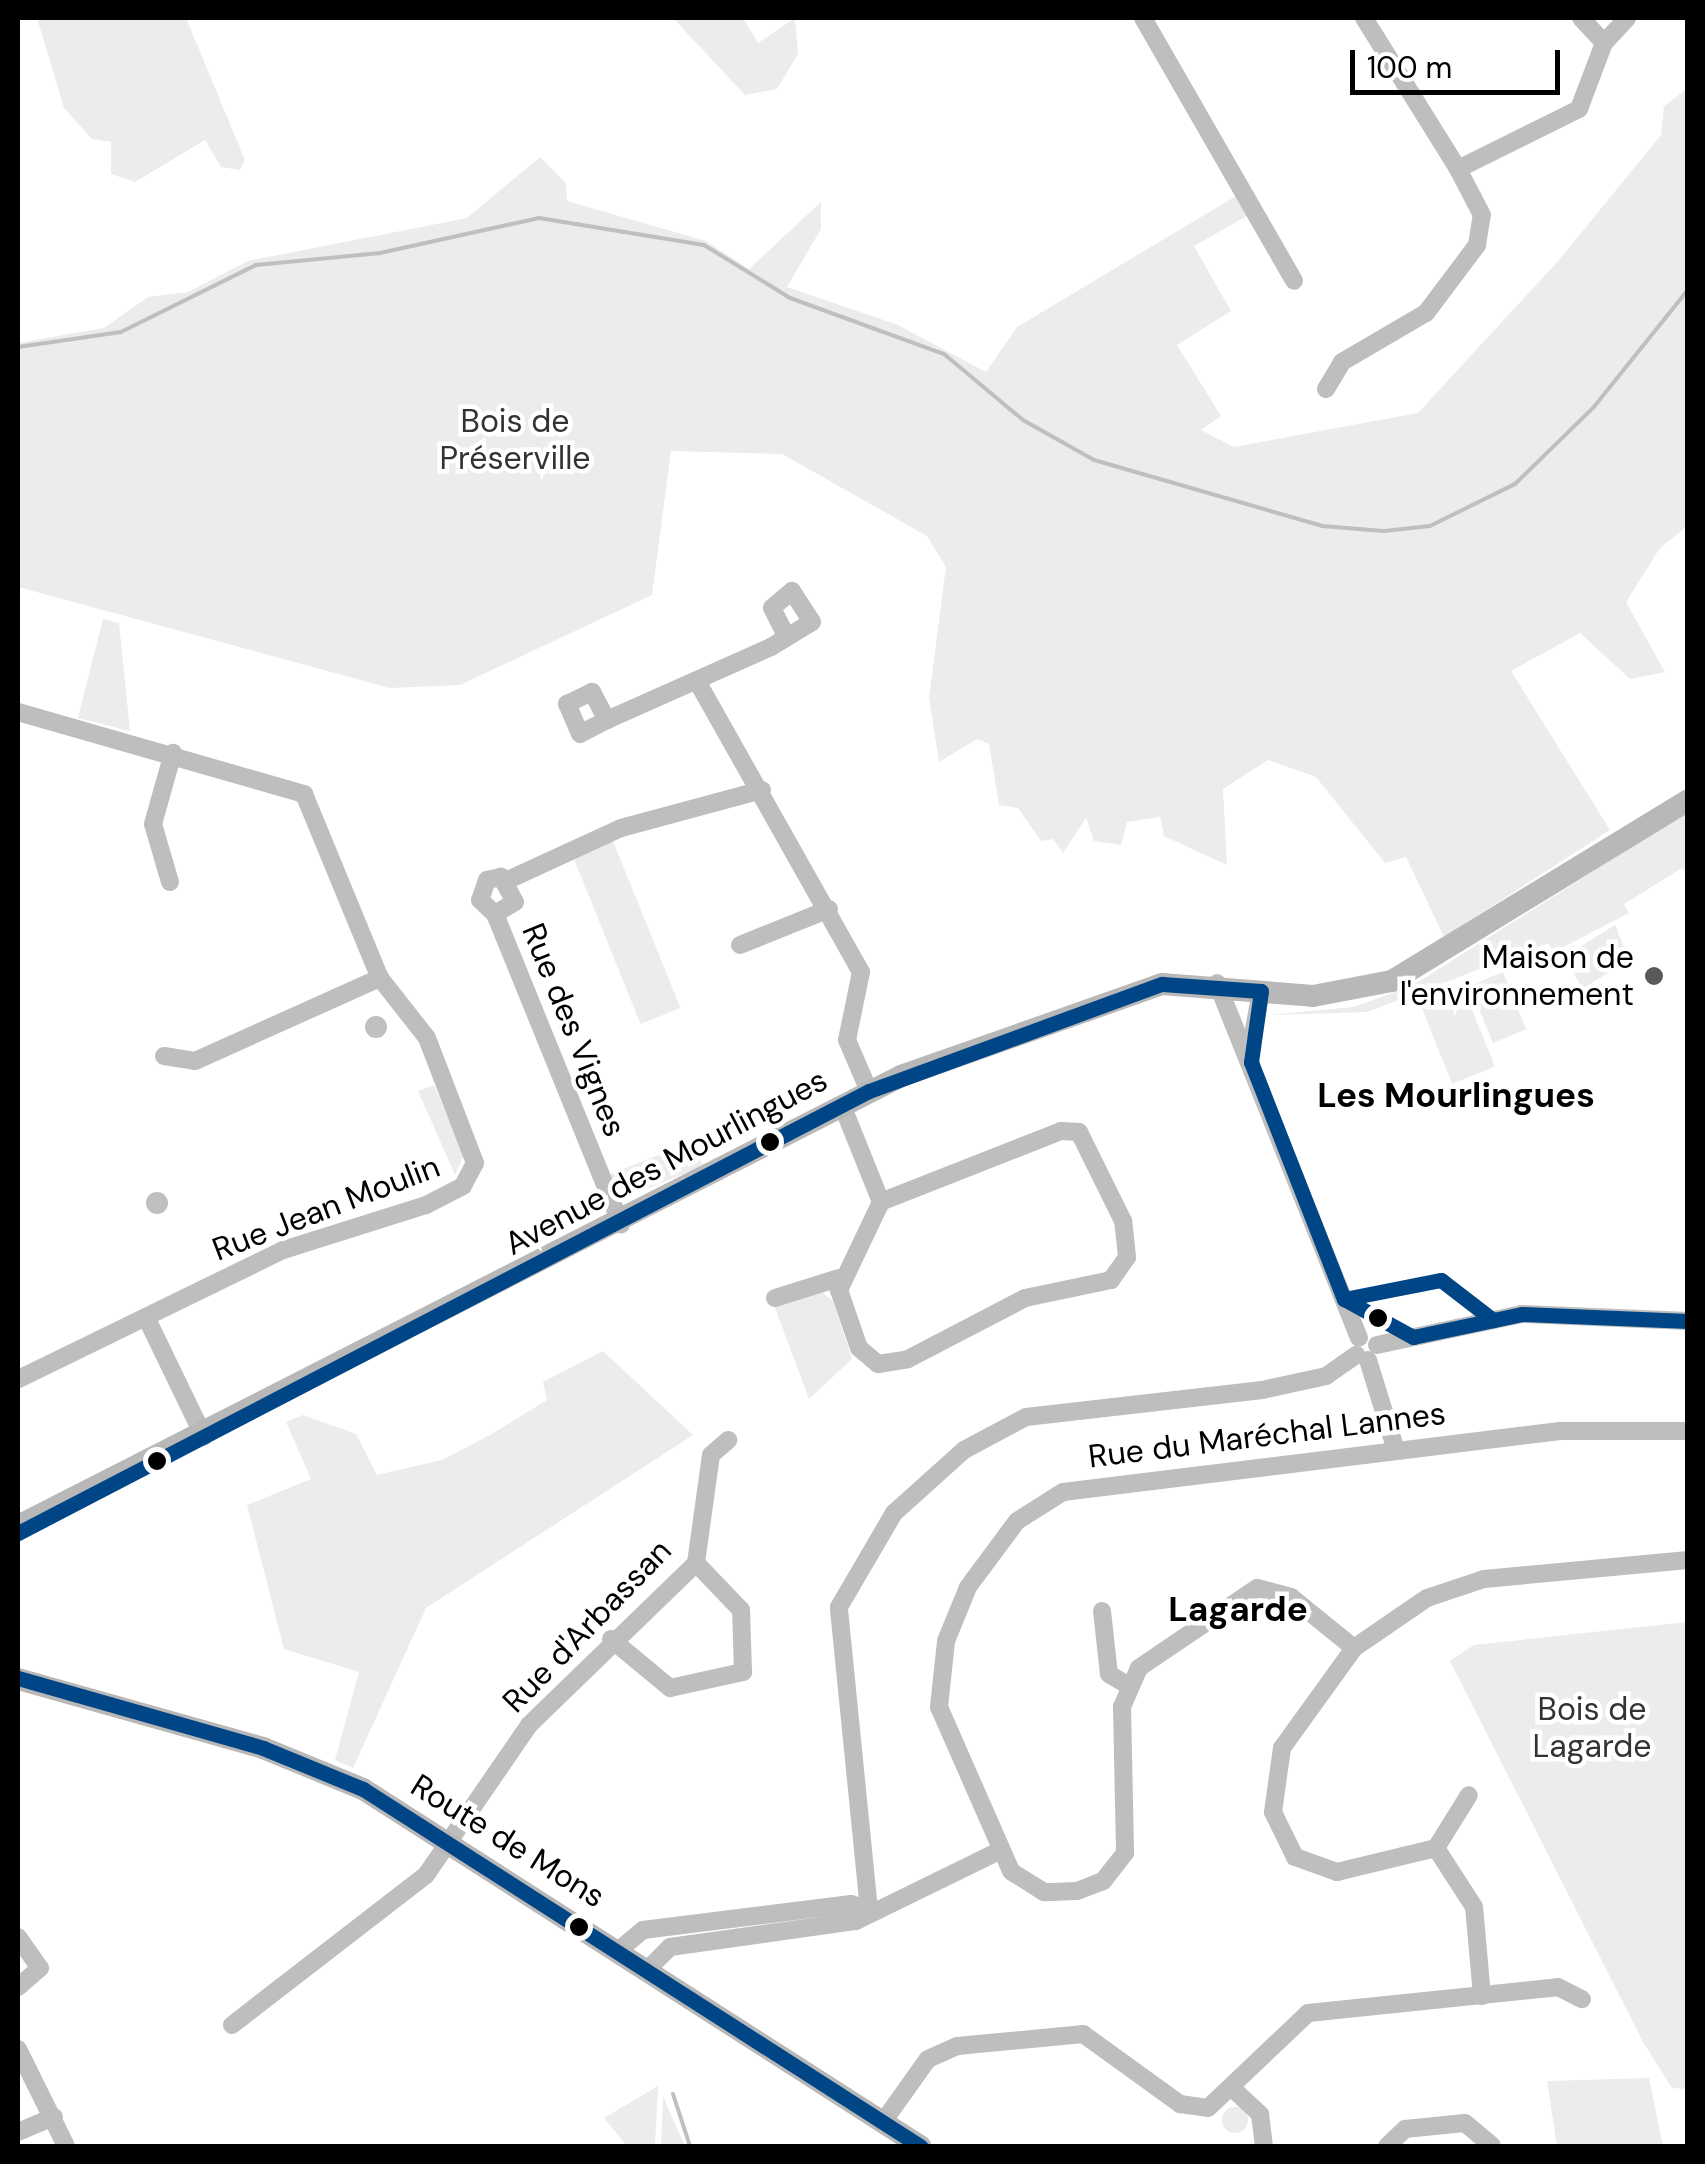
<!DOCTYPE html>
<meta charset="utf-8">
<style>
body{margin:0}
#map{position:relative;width:1705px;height:2164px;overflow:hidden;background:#fff;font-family:"DM Sans",sans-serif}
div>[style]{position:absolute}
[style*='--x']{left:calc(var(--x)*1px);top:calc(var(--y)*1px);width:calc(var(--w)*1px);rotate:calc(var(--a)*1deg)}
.green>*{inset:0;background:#ececec;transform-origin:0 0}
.round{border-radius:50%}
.water>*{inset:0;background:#bfbfbf}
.stream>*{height:4px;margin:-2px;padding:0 2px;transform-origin:2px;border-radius:2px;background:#bfbfbf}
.street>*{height:18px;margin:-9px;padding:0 9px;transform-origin:9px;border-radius:9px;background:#bebebe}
.secondary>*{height:22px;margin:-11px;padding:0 11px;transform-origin:11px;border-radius:11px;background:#b8b8b8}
.bus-1>*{height:15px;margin:-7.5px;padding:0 7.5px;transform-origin:7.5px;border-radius:7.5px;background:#004687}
.dots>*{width:28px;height:28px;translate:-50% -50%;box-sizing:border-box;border:5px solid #fff;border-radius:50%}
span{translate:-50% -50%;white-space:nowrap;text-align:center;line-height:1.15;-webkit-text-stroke:9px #fff;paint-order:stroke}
.park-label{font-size:32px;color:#333}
.poi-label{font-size:32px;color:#000}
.right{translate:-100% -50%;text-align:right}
.street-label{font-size:32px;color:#000}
.neighbourhood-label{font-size:35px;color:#000;font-weight:700}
.frame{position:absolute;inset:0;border:20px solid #000;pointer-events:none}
.scale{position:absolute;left:1350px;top:50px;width:210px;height:45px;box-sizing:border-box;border:5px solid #000;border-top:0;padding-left:12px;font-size:30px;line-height:35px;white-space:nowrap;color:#000;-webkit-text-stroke:8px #fff;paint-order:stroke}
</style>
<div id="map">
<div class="green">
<div style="clip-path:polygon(37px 18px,186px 18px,245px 160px,240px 170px,221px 167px,205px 140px,135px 182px,111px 174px,111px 142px,92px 139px,64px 108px)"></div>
<div style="clip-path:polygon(673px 18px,743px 18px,758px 43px,795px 18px,798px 54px,777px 89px,745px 95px)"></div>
<div style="clip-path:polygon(1687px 89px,1687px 526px,1660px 548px,1626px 602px,1665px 672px,1630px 679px,1580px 633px,1511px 671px,1610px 830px,1444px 937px,1406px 857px,1385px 863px,1316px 777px,1268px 760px,1223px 789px,1227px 865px,1164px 836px,1160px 817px,1127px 822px,1121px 845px,1094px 841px,1086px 818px,1063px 853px,1053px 839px,1041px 841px,1018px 808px,999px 805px,989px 744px,977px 739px,939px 762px,929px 698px,946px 567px,927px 536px,782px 454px,671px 451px,652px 595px,460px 685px,390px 688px,18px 587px,18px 343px,104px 328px,148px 297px,188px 292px,248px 261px,467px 218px,540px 157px,566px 183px,567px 201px,706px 241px,749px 269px,821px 202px,821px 229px,787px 287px,898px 325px,986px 372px,1017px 327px,1236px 196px,1247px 216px,1194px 246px,1231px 311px,1177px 345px,1221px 416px,1201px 430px,1234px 447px,1418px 413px,1559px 260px,1661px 135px,1664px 106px)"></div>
<div style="clip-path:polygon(103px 619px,119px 623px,130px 731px,78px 718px)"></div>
<div style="clip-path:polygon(1687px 812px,1687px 873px,1682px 868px,1624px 904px,1629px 913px,1554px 952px,1548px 943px,1367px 1012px,1268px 1015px,1354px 1007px,1412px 986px)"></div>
<div style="left:613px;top:841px;width:180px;height:43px;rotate:68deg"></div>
<div style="clip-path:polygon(1615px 925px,1629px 960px,1582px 989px,1565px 956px)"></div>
<div style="left:1503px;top:972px;width:62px;height:36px;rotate:68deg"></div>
<div style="left:1462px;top:985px;width:88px;height:46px;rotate:68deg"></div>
<div style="clip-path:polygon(434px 1085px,464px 1155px,455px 1175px,418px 1091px)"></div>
<div style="clip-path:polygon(692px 1142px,703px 1166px,637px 1193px,616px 1188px,610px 1174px)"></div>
<div style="clip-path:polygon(819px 1290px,833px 1301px,852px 1359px,809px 1399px,774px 1305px)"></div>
<div style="clip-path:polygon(603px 1351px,693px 1435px,426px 1608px,353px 1768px,335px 1760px,359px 1672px,284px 1649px,247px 1505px,311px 1479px,286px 1422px,303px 1415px,356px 1434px,377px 1475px,442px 1460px,490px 1435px,547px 1400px,543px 1382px)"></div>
<div style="clip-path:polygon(1687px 1622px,1688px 1622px,1687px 2089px,1672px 2088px,1643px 2042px,1450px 1661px,1474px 1645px)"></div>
<div style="clip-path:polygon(1649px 2078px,1663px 2146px,1557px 2146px,1547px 2081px)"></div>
<div style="clip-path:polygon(658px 2086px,655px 2146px,627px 2146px,604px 2118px)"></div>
<div style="clip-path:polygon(663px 2096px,678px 2131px,685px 2146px,661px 2146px)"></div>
<div class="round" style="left:1222px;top:2107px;width:26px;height:26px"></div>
</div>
<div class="water">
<div class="round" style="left:365px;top:1016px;width:22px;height:22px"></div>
<div class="round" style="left:146px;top:1192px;width:22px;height:22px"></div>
</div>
<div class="stream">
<div style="--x:18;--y:347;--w:104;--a:-8.3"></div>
<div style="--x:121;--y:332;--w:151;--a:-26.4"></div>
<div style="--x:256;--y:265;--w:125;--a:-5.5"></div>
<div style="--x:380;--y:253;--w:163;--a:-12.4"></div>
<div style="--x:539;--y:218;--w:167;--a:9.3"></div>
<div style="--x:704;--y:245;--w:101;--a:31.6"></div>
<div style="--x:790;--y:298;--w:164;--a:20"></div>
<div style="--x:944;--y:354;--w:103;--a:39.9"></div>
<div style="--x:1023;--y:420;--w:81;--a:29.4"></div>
<div style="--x:1094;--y:460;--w:237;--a:16.1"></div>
<div style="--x:1322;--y:526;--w:62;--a:4.6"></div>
<div style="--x:1384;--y:531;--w:46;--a:-6.2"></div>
<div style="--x:1430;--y:526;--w:95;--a:-26.3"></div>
<div style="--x:1515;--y:484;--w:109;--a:-44.3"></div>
<div style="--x:1593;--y:408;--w:151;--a:-51.2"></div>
<div style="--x:673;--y:2094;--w:55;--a:71.9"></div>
</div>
<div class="street">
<div style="--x:1143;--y:18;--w:303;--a:60.1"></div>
<div style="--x:1364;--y:18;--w:178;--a:58.1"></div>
<div style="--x:1581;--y:18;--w:34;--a:47"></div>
<div style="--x:1604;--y:43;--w:34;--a:-47"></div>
<div style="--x:1326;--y:389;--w:31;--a:-59"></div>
<div style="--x:1342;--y:362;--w:97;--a:-30.3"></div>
<div style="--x:1426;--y:313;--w:85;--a:-53.1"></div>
<div style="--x:1477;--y:245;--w:30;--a:-81"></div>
<div style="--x:1482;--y:215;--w:52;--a:-117.6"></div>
<div style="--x:1458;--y:169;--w:135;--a:-26.4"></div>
<div style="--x:1579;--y:109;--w:71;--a:-69.3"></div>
<div style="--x:697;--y:681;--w:334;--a:60.6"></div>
<div style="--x:861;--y:972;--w:69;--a:101.6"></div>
<div style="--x:847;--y:1040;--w:56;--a:66.7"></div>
<div style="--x:18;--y:712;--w:298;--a:16"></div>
<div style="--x:304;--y:794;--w:199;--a:67.6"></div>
<div style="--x:380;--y:978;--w:76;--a:51.9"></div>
<div style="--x:427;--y:1038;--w:134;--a:69"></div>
<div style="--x:475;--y:1163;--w:26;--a:118"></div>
<div style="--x:463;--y:1186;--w:42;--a:152.8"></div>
<div style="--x:426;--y:1205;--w:150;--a:162.5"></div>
<div style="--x:283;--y:1250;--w:295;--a:154"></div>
<div style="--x:607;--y:720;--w:30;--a:153"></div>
<div style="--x:580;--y:734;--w:33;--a:-113"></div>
<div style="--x:567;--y:704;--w:28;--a:-26"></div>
<div style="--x:592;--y:692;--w:32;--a:62"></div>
<div style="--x:607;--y:720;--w:180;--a:-24"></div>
<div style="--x:771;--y:647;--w:48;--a:-31.4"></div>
<div style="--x:812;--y:622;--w:37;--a:-123"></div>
<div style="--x:792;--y:591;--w:26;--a:140"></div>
<div style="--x:772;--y:608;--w:29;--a:63"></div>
<div style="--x:508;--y:880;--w:124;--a:-24.7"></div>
<div style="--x:621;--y:828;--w:146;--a:-15.1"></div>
<div style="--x:170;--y:882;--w:60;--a:-106.3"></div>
<div style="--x:153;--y:824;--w:74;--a:-74.3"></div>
<div style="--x:495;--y:914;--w:23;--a:-31"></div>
<div style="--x:515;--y:902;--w:29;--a:-119"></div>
<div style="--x:501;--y:877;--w:14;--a:168"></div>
<div style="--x:487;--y:880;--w:21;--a:109"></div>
<div style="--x:480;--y:900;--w:21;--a:43"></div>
<div style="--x:495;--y:914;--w:335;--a:67.9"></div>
<div style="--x:740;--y:945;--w:96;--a:-22"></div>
<div style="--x:1217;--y:983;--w:382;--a:68.2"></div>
<div style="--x:1250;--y:1051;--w:61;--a:-79.6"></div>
<div style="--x:164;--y:1056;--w:31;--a:9"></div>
<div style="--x:195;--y:1061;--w:203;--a:-24.2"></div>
<div style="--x:842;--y:1105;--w:105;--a:68.1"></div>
<div style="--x:881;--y:1202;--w:98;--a:115.5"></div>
<div style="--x:839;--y:1290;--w:61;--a:71"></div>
<div style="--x:859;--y:1348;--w:25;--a:40"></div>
<div style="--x:878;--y:1364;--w:30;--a:-9"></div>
<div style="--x:908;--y:1359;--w:132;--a:-27.5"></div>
<div style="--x:1025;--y:1298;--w:88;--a:-11.8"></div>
<div style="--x:1111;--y:1280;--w:28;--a:-55"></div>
<div style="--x:1127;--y:1257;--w:36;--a:-96"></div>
<div style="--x:1123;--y:1221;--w:99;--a:-116.3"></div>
<div style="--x:1079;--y:1132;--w:18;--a:-177"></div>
<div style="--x:1061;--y:1131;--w:193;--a:158.5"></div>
<div style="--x:775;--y:1298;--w:67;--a:-17.4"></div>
<div style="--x:146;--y:1317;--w:133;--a:64.2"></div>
<div style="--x:1377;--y:1345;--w:148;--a:-12.1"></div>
<div style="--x:1522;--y:1314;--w:166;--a:2.4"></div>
<div style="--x:1368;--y:1360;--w:91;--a:72.8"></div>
<div style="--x:1102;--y:1611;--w:63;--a:83.7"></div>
<div style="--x:1109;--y:1674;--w:21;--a:31"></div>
<div style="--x:611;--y:1639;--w:77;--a:39.7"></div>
<div style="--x:670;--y:1688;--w:75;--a:-12.4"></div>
<div style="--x:743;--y:1672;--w:62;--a:-91.8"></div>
<div style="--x:741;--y:1610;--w:65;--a:-133.8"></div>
<div style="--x:1354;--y:1648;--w:81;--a:-141"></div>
<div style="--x:1291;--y:1597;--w:35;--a:-165"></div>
<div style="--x:1257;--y:1588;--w:143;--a:145.9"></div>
<div style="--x:1139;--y:1668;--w:43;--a:113.6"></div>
<div style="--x:1122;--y:1707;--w:146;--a:88.8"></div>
<div style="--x:1125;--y:1853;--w:36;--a:128"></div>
<div style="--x:1103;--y:1881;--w:28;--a:159"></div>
<div style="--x:1077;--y:1891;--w:33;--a:178"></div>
<div style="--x:1044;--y:1892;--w:39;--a:-148"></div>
<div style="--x:1011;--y:1871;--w:179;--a:-113.7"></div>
<div style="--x:939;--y:1707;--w:66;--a:-83.9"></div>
<div style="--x:946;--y:1641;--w:58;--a:-67.8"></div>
<div style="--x:968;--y:1587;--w:82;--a:-53.4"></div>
<div style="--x:1017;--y:1521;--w:54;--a:-32.2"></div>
<div style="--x:1063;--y:1492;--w:501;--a:-7"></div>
<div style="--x:1560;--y:1431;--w:128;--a:0"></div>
<div style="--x:1436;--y:1848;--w:62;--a:-58.1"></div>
<div style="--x:869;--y:1910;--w:304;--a:-95.7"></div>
<div style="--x:839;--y:1607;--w:109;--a:-59.7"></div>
<div style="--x:894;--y:1513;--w:94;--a:-42"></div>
<div style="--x:964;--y:1450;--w:70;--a:-28"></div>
<div style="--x:1026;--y:1417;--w:238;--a:-6.5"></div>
<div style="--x:1262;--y:1390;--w:66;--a:-12.3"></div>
<div style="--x:1326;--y:1376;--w:37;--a:-35"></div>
<div style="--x:18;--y:1937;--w:38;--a:55"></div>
<div style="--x:40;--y:1968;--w:29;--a:139"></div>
<div style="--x:619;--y:1950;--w:31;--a:-40"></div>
<div style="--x:643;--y:1930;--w:210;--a:-7.1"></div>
<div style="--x:851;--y:1904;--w:19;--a:18"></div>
<div style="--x:648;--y:1969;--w:31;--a:-45"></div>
<div style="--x:670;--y:1947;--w:188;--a:-8"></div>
<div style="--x:856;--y:1921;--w:159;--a:-26.1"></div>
<div style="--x:1482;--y:1996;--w:89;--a:-95.1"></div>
<div style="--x:1474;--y:1907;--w:70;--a:-122.8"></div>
<div style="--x:1436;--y:1848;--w:102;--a:166.4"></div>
<div style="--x:1337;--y:1872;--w:45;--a:-160.3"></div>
<div style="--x:1295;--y:1857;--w:50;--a:-116.1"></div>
<div style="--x:1273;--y:1812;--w:65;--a:-82"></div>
<div style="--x:1282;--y:1748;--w:123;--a:-54.2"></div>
<div style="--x:1354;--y:1648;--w:88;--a:-34.4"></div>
<div style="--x:1427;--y:1598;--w:60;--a:-18.4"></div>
<div style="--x:1484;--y:1579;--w:205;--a:-5.3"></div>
<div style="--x:232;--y:2025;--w:245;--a:-37.7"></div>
<div style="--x:426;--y:1875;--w:182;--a:-55.5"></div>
<div style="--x:529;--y:1725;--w:233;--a:-44.1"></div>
<div style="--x:696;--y:1563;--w:109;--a:-82.1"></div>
<div style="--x:711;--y:1455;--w:23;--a:-41"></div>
<div style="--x:18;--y:2049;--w:108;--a:63.7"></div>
<div style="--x:1233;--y:2089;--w:37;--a:43"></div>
<div style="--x:1260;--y:2114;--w:32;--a:83"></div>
<div style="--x:883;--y:2122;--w:77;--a:-54.5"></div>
<div style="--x:928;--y:2059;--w:32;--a:-24"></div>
<div style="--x:957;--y:2046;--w:127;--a:-5.4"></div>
<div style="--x:1083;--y:2034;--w:120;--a:35.8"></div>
<div style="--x:1180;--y:2104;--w:28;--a:8"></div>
<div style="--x:1208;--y:2108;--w:138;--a:-43.5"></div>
<div style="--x:1308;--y:2013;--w:251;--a:-5.9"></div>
<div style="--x:1558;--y:1987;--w:27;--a:27"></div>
<div style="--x:18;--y:2132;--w:39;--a:-23"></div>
<div style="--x:1387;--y:2146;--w:25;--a:-43"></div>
<div style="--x:1405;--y:2129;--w:60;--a:-5.7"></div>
<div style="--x:1465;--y:2123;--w:35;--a:40"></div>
</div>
<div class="secondary">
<div style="--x:18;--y:1526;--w:991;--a:-27"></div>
<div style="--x:901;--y:1076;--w:277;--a:-19.4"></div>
<div style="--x:1162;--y:984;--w:151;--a:4.5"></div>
<div style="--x:1313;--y:996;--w:80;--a:-10.8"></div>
<div style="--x:1392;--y:981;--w:347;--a:-31.4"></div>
<div style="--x:18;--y:1679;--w:255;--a:15.7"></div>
<div style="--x:263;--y:1748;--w:108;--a:22.3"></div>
<div style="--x:363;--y:1789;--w:662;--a:32.66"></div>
</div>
<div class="bus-1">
<div style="--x:1344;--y:1299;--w:79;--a:28.8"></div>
<div style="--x:1413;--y:1337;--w:111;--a:-11.9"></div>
<div style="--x:1522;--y:1314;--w:166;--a:2.4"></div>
<div style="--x:1344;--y:1299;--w:99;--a:-11.1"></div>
<div style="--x:1441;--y:1280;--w:66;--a:37.6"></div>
<div style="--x:18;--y:1533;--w:959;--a:-27.45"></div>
<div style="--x:869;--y:1091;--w:312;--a:-20.1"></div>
<div style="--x:1162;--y:984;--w:99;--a:4"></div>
<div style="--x:1261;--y:991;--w:72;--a:98"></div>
<div style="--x:1251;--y:1062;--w:255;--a:68.6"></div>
<div style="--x:18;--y:1678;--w:255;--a:15.9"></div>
<div style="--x:263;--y:1748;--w:108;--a:22.3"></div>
<div style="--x:363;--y:1789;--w:662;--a:32.66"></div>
</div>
<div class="dots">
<div style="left:1654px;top:976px;background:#595959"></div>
<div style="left:770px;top:1142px;background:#000"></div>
<div style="left:1378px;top:1318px;background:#000"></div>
<div style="left:157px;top:1461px;background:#000"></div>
<div style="left:579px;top:1927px;background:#000"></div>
</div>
<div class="park-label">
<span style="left:515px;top:440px">Bois de<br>Préserville</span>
<span style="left:1592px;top:1728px">Bois de<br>Lagarde</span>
</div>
<div class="poi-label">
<span class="right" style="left:1634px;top:976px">Maison de<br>l'environnement</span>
</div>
<div class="street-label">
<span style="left:574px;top:1030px;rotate:68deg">Rue des Vignes</span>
<span style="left:666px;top:1162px;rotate:-28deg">Avenue des Mourlingues</span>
<span style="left:326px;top:1208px;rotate:-21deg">Rue Jean Moulin</span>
<span style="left:1267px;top:1435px;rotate:-7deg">Rue du Maréchal Lannes</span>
<span style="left:587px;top:1626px;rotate:-46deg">Rue d'Arbassan</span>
<span style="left:508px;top:1841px;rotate:32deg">Route de Mons</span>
</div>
<div class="neighbourhood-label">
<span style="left:1456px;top:1095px">Les Mourlingues</span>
<span style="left:1238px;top:1609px">Lagarde</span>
</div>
<div class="frame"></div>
<div class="scale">100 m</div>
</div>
